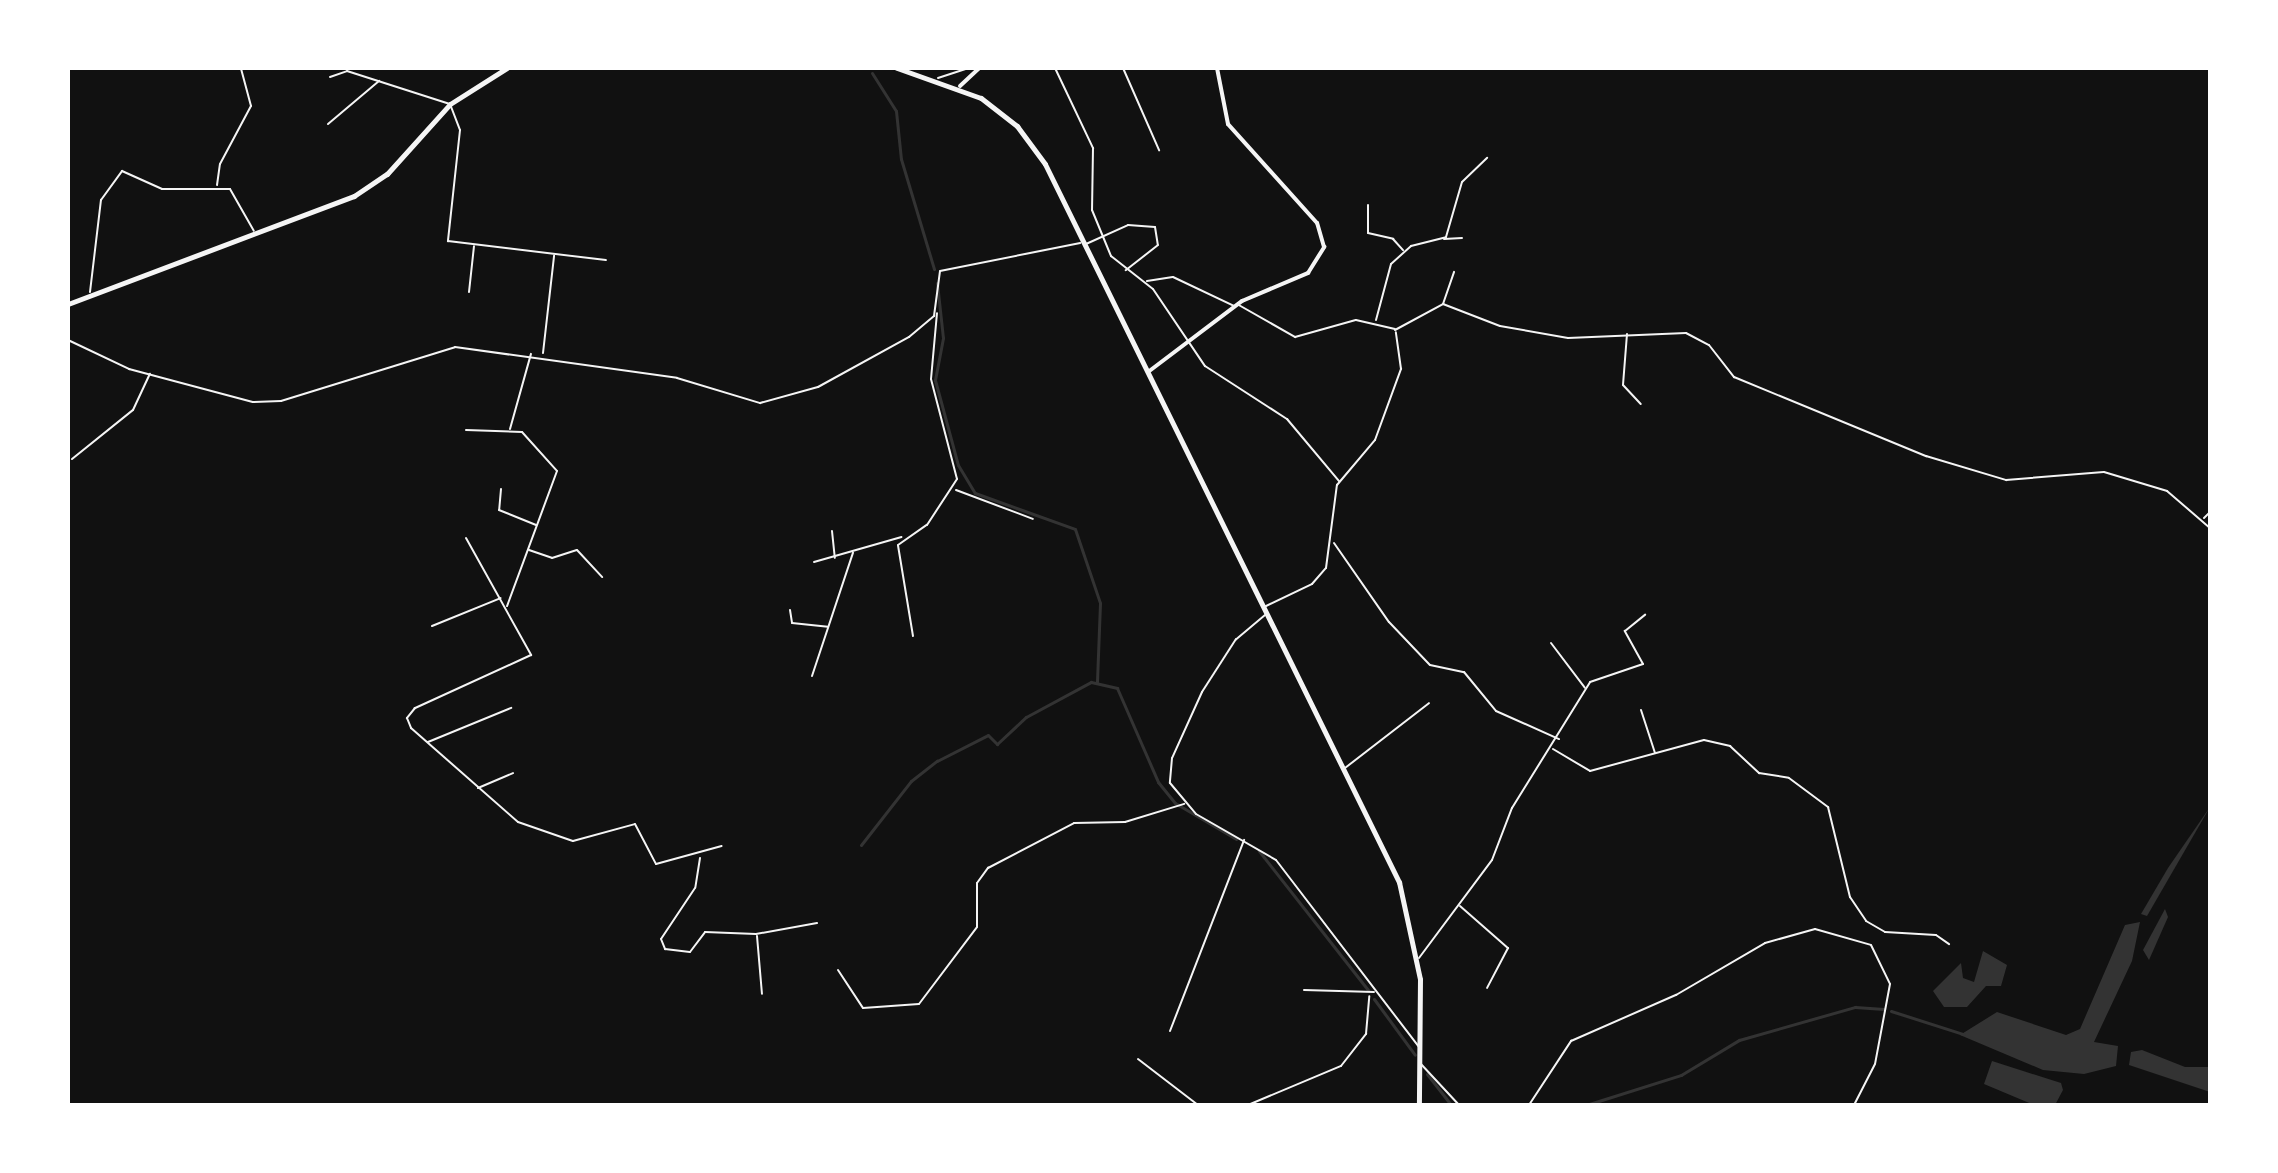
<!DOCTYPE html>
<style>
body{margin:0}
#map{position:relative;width:2278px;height:1173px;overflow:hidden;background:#111;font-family:Figtree,sans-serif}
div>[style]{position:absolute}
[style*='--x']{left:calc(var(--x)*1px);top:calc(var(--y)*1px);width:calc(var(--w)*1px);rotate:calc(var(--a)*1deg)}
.water>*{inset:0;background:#333}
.stream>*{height:3px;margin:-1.5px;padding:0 1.5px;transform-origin:1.5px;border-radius:1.5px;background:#333}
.service>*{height:2px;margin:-1px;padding:0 1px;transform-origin:1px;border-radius:1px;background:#f5f5f5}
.minor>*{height:4px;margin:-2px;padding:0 2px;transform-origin:2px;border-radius:2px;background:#f5f5f5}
.tertiary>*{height:5px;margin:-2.5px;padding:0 2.5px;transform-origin:2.5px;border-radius:2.5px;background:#f5f5f5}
span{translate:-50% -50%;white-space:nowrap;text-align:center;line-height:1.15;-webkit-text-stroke:8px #fff;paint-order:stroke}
.frame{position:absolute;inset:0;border:70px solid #fff;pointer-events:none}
</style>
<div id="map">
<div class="water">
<div style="clip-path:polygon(2210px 807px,2147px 916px,2141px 914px,2168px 868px)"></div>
<div style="clip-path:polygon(2165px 909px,2168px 917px,2149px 960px,2143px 950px)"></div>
<div style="clip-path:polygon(2140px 922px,2132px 961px,2094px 1042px,2118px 1046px,2116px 1066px,2084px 1074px,2043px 1070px,1960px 1035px,1997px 1012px,2066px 1035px,2080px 1029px,2125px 925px)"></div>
<div style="clip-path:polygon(1983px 951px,2007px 965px,2001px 986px,1986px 986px,1967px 1007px,1944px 1007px,1933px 991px,1961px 963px,1963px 978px,1974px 982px)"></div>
<div style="clip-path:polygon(2142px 1050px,2185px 1067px,2210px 1067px,2210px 1092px,2129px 1065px,2131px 1052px)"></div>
<div style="clip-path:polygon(1992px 1061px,2061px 1083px,2063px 1090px,2055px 1105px,2034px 1105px,1984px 1084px)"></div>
</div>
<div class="stream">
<div style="--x:872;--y:73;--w:45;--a:57.7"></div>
<div style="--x:896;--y:111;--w:48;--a:84.1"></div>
<div style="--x:901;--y:159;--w:115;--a:73.3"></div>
<div style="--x:937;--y:283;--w:55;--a:83.8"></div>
<div style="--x:943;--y:338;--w:43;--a:100.8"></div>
<div style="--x:935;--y:380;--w:88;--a:74.9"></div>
<div style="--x:958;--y:465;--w:33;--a:59"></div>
<div style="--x:975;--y:493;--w:106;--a:19.8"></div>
<div style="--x:1075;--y:529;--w:78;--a:71.3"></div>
<div style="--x:1100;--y:603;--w:79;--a:92.2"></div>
<div style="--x:861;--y:845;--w:81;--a:-52"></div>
<div style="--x:911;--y:781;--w:33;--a:-38"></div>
<div style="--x:937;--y:761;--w:57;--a:-27"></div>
<div style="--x:988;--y:735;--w:13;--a:45"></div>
<div style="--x:997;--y:744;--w:40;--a:-43"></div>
<div style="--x:1026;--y:717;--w:74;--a:-28.3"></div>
<div style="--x:1091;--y:682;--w:27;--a:13"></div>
<div style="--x:1117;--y:688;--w:103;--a:66.4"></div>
<div style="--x:1158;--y:782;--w:27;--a:51"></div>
<div style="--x:1175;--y:803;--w:71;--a:30.5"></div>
<div style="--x:1259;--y:851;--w:177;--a:51.9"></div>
<div style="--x:1374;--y:999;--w:69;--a:53.8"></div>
<div style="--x:1891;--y:1011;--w:76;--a:17.7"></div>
<div style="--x:1427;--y:1074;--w:39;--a:52"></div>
<div style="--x:1586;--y:1105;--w:100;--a:-17.5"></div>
<div style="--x:1681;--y:1075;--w:68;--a:-31.1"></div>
<div style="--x:1739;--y:1040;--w:121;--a:-15.9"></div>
<div style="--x:1855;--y:1007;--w:29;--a:4"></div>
</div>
<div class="service">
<div style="--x:1055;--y:68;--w:89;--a:64.6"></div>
<div style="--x:1093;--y:148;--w:62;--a:90.9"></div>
<div style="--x:1092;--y:210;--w:50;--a:67.6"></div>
<div style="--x:1111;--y:256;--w:53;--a:38.2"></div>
<div style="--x:1153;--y:289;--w:93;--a:56"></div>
<div style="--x:1205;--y:366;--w:98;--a:32.9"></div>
<div style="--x:1287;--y:419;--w:81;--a:50"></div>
<div style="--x:1123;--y:68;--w:90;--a:66.3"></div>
<div style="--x:330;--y:77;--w:18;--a:-19"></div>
<div style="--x:347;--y:71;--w:108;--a:17.8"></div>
<div style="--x:450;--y:104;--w:28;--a:69"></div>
<div style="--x:460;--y:130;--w:112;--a:96.2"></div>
<div style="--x:448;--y:241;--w:159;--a:6.9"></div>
<div style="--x:938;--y:78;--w:33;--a:-18"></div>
<div style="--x:328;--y:124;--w:67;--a:-40.1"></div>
<div style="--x:217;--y:185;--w:21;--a:-82"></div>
<div style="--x:220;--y:164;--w:66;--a:-61.9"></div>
<div style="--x:251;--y:106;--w:39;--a:-105"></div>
<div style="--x:1368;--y:205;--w:28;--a:90"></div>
<div style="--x:1368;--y:233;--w:26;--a:13"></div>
<div style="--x:1393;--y:239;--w:15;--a:48"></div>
<div style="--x:1444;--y:239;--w:18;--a:-3"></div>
<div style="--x:1086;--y:244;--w:46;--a:-24.3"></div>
<div style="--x:1128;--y:225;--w:27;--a:4"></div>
<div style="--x:1155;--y:227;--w:18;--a:81"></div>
<div style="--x:1158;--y:245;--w:41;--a:142"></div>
<div style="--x:1147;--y:281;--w:26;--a:-9"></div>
<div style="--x:1173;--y:277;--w:68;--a:25.4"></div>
<div style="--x:90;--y:292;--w:93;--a:-83.2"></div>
<div style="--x:101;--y:200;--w:36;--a:-54"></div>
<div style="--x:122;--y:171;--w:44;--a:24.2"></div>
<div style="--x:162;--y:189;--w:68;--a:0"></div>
<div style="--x:230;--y:189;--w:48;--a:60.3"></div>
<div style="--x:469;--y:292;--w:46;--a:-83.8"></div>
<div style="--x:1237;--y:304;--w:67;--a:29.6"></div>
<div style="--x:1295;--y:337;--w:63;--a:-15.6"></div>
<div style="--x:1356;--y:320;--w:40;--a:13"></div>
<div style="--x:1443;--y:304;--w:34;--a:-71"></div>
<div style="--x:1376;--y:320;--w:58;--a:-75"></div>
<div style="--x:1391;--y:264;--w:27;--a:-42"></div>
<div style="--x:1411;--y:246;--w:36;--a:-14"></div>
<div style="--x:1446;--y:237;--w:57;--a:-73.8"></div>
<div style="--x:1462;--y:182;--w:35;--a:-44"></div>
<div style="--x:1395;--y:330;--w:55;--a:-28.4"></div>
<div style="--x:1443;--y:304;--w:61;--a:21.1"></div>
<div style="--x:1500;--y:326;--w:69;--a:10"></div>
<div style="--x:1568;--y:338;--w:118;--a:-2.4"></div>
<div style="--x:1686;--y:333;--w:26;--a:28"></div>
<div style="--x:1709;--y:345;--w:41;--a:52"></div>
<div style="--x:1734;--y:377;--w:208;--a:22.4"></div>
<div style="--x:1926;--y:456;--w:84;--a:16.7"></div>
<div style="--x:2006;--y:480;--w:98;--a:-4.7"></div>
<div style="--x:2104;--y:472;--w:66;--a:16.8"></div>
<div style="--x:2167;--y:491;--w:57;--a:40.7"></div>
<div style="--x:1627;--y:334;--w:51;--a:94.5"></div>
<div style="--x:1623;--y:385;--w:26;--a:47"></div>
<div style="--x:68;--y:340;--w:68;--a:25.4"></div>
<div style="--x:129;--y:369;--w:128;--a:14.9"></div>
<div style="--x:253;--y:402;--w:28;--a:-2"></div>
<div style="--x:281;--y:401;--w:182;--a:-17.2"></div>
<div style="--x:455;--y:347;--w:224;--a:7.9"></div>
<div style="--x:677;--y:378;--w:87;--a:16.8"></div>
<div style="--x:760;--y:403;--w:60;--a:-15.4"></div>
<div style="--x:818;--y:387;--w:104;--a:-28.8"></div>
<div style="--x:909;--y:337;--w:33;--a:-40"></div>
<div style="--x:934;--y:316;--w:45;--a:-82.4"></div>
<div style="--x:940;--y:271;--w:143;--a:-11.3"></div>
<div style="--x:543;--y:353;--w:98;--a:-83.5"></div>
<div style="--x:510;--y:429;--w:78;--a:-74.4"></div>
<div style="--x:466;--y:430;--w:56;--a:2"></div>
<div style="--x:522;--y:432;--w:52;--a:48.1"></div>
<div style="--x:557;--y:471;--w:144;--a:110.3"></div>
<div style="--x:72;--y:459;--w:78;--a:-38.8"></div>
<div style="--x:133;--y:410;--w:40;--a:-65"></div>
<div style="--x:501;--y:489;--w:21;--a:95"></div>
<div style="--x:499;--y:510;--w:40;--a:22"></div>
<div style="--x:956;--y:490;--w:82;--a:20.6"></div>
<div style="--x:2204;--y:518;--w:8;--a:-45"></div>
<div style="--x:832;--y:531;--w:27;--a:84"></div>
<div style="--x:466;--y:538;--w:134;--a:60.9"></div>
<div style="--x:531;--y:655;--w:128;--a:155.4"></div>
<div style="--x:415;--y:708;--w:13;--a:129"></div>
<div style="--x:407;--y:718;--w:11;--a:68"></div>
<div style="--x:411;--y:728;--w:142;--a:41.3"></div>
<div style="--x:518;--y:822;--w:58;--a:19.1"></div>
<div style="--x:573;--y:841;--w:64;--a:-15.3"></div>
<div style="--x:635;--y:824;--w:45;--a:62.3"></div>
<div style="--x:656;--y:864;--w:68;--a:-15.3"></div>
<div style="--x:1334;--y:543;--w:96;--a:55.2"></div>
<div style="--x:1389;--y:622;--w:59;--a:46.4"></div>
<div style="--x:1430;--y:665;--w:35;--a:12"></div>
<div style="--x:1464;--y:672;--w:50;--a:50.6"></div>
<div style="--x:1496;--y:711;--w:69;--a:24"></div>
<div style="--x:529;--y:550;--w:24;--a:19"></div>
<div style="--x:552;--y:558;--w:26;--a:-18"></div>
<div style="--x:577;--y:550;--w:37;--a:47"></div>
<div style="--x:814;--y:562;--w:91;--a:-16"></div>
<div style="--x:1264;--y:607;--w:53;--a:-25.6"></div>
<div style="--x:1312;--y:584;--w:21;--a:-49"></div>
<div style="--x:1326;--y:568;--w:84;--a:-82.5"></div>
<div style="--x:1337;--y:485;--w:59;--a:-49.8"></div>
<div style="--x:1375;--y:440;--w:76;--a:-69.9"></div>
<div style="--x:1401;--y:369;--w:37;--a:-98"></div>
<div style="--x:790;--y:610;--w:13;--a:81"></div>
<div style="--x:792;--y:623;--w:36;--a:6"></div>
<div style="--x:1265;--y:615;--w:38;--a:140"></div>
<div style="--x:1236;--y:639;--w:63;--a:122.7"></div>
<div style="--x:1202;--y:692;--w:72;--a:114.4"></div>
<div style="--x:1172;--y:758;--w:25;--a:95"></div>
<div style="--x:1170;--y:783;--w:40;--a:50"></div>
<div style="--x:1196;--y:814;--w:92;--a:29.9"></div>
<div style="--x:1276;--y:860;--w:235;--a:52.6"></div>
<div style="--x:432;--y:626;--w:74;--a:-22.1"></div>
<div style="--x:913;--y:636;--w:92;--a:-99.4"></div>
<div style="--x:898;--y:545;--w:35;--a:-35"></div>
<div style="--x:927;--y:525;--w:55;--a:-56.9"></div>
<div style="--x:957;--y:479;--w:103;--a:-104.6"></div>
<div style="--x:931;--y:379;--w:66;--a:-84.8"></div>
<div style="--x:1551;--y:643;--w:56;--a:52.9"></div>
<div style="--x:812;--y:676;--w:130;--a:-71.6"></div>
<div style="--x:1641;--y:710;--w:45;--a:72"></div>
<div style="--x:428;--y:742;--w:90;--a:-22.3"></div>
<div style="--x:1553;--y:749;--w:43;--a:30.7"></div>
<div style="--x:1590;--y:771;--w:118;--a:-15.2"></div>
<div style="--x:1704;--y:740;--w:27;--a:13"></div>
<div style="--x:1730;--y:746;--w:40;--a:43"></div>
<div style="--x:1759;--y:773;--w:30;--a:9"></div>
<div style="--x:1789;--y:778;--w:49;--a:36.6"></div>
<div style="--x:1828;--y:807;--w:93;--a:76.3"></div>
<div style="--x:1850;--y:897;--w:29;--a:56"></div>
<div style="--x:1866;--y:921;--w:22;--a:30"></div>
<div style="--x:1885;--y:932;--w:51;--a:3.4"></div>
<div style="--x:1936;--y:935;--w:16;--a:35"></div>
<div style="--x:1345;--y:768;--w:106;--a:-37.7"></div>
<div style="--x:478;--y:788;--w:38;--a:-23"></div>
<div style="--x:700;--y:858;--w:30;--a:99"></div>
<div style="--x:695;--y:888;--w:61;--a:123.7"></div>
<div style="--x:661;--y:939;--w:11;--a:68"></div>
<div style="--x:665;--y:949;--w:25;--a:7"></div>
<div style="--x:690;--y:952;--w:25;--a:-53"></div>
<div style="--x:705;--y:932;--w:51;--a:2.2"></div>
<div style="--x:756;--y:934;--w:62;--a:-10.2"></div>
<div style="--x:1460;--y:906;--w:64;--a:41.2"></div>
<div style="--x:1508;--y:948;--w:45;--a:117.7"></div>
<div style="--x:757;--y:936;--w:58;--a:85.1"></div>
<div style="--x:1419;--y:958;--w:122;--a:-53.3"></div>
<div style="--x:1492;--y:860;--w:56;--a:-69"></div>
<div style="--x:1512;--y:808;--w:148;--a:-58.2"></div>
<div style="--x:1590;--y:682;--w:56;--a:-18.8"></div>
<div style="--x:1643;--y:664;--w:38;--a:-119"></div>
<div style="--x:1625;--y:631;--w:26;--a:-39"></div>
<div style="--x:838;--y:970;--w:45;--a:56.7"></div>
<div style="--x:863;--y:1008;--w:56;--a:-4.1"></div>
<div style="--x:919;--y:1004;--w:96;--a:-53"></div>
<div style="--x:977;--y:927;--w:44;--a:-90"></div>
<div style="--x:977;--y:883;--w:19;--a:-54"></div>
<div style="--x:988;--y:868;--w:97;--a:-27.6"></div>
<div style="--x:1074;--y:823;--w:51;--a:-1.1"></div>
<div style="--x:1125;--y:822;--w:62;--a:-17"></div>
<div style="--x:1304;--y:990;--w:70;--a:1.6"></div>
<div style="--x:1170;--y:1031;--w:205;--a:-68.8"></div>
<div style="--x:1138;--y:1059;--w:76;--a:37.5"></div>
<div style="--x:1420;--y:1063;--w:57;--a:47.1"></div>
<div style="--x:1248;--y:1105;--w:101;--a:-22.8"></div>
<div style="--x:1341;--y:1066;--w:41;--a:-52"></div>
<div style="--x:1366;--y:1034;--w:38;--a:-85"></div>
<div style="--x:1529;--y:1105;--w:77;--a:-56.7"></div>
<div style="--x:1571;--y:1041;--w:115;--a:-23.7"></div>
<div style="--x:1676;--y:995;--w:103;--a:-30.3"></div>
<div style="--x:1765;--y:943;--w:52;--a:-15.6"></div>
<div style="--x:1815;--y:929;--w:58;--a:15.9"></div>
<div style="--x:1871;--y:945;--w:43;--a:64"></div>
<div style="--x:1890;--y:984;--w:81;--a:100.6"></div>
<div style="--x:1875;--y:1064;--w:46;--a:117.1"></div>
</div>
<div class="minor">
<div style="--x:960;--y:86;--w:26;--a:-43"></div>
<div style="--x:1148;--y:372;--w:118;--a:-37.1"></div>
<div style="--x:1242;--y:301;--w:72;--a:-23"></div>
<div style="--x:1308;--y:273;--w:31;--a:-58"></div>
<div style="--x:1324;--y:247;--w:25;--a:-106"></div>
<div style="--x:1317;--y:223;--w:133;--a:-132"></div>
<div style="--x:1228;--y:124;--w:57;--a:-101.1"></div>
</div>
<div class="tertiary">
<div style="--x:897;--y:68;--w:89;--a:19.7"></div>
<div style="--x:981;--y:98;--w:46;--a:37.9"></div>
<div style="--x:1017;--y:126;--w:47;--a:53.6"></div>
<div style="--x:1045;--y:164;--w:801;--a:63.76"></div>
<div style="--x:1399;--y:882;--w:99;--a:77.8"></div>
<div style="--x:1420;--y:979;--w:126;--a:90.5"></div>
<div style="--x:68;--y:304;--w:306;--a:-20.7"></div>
<div style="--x:354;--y:196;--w:40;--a:-34"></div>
<div style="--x:387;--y:174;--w:94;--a:-48"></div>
<div style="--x:450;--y:104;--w:67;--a:-32.3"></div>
</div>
<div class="frame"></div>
</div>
